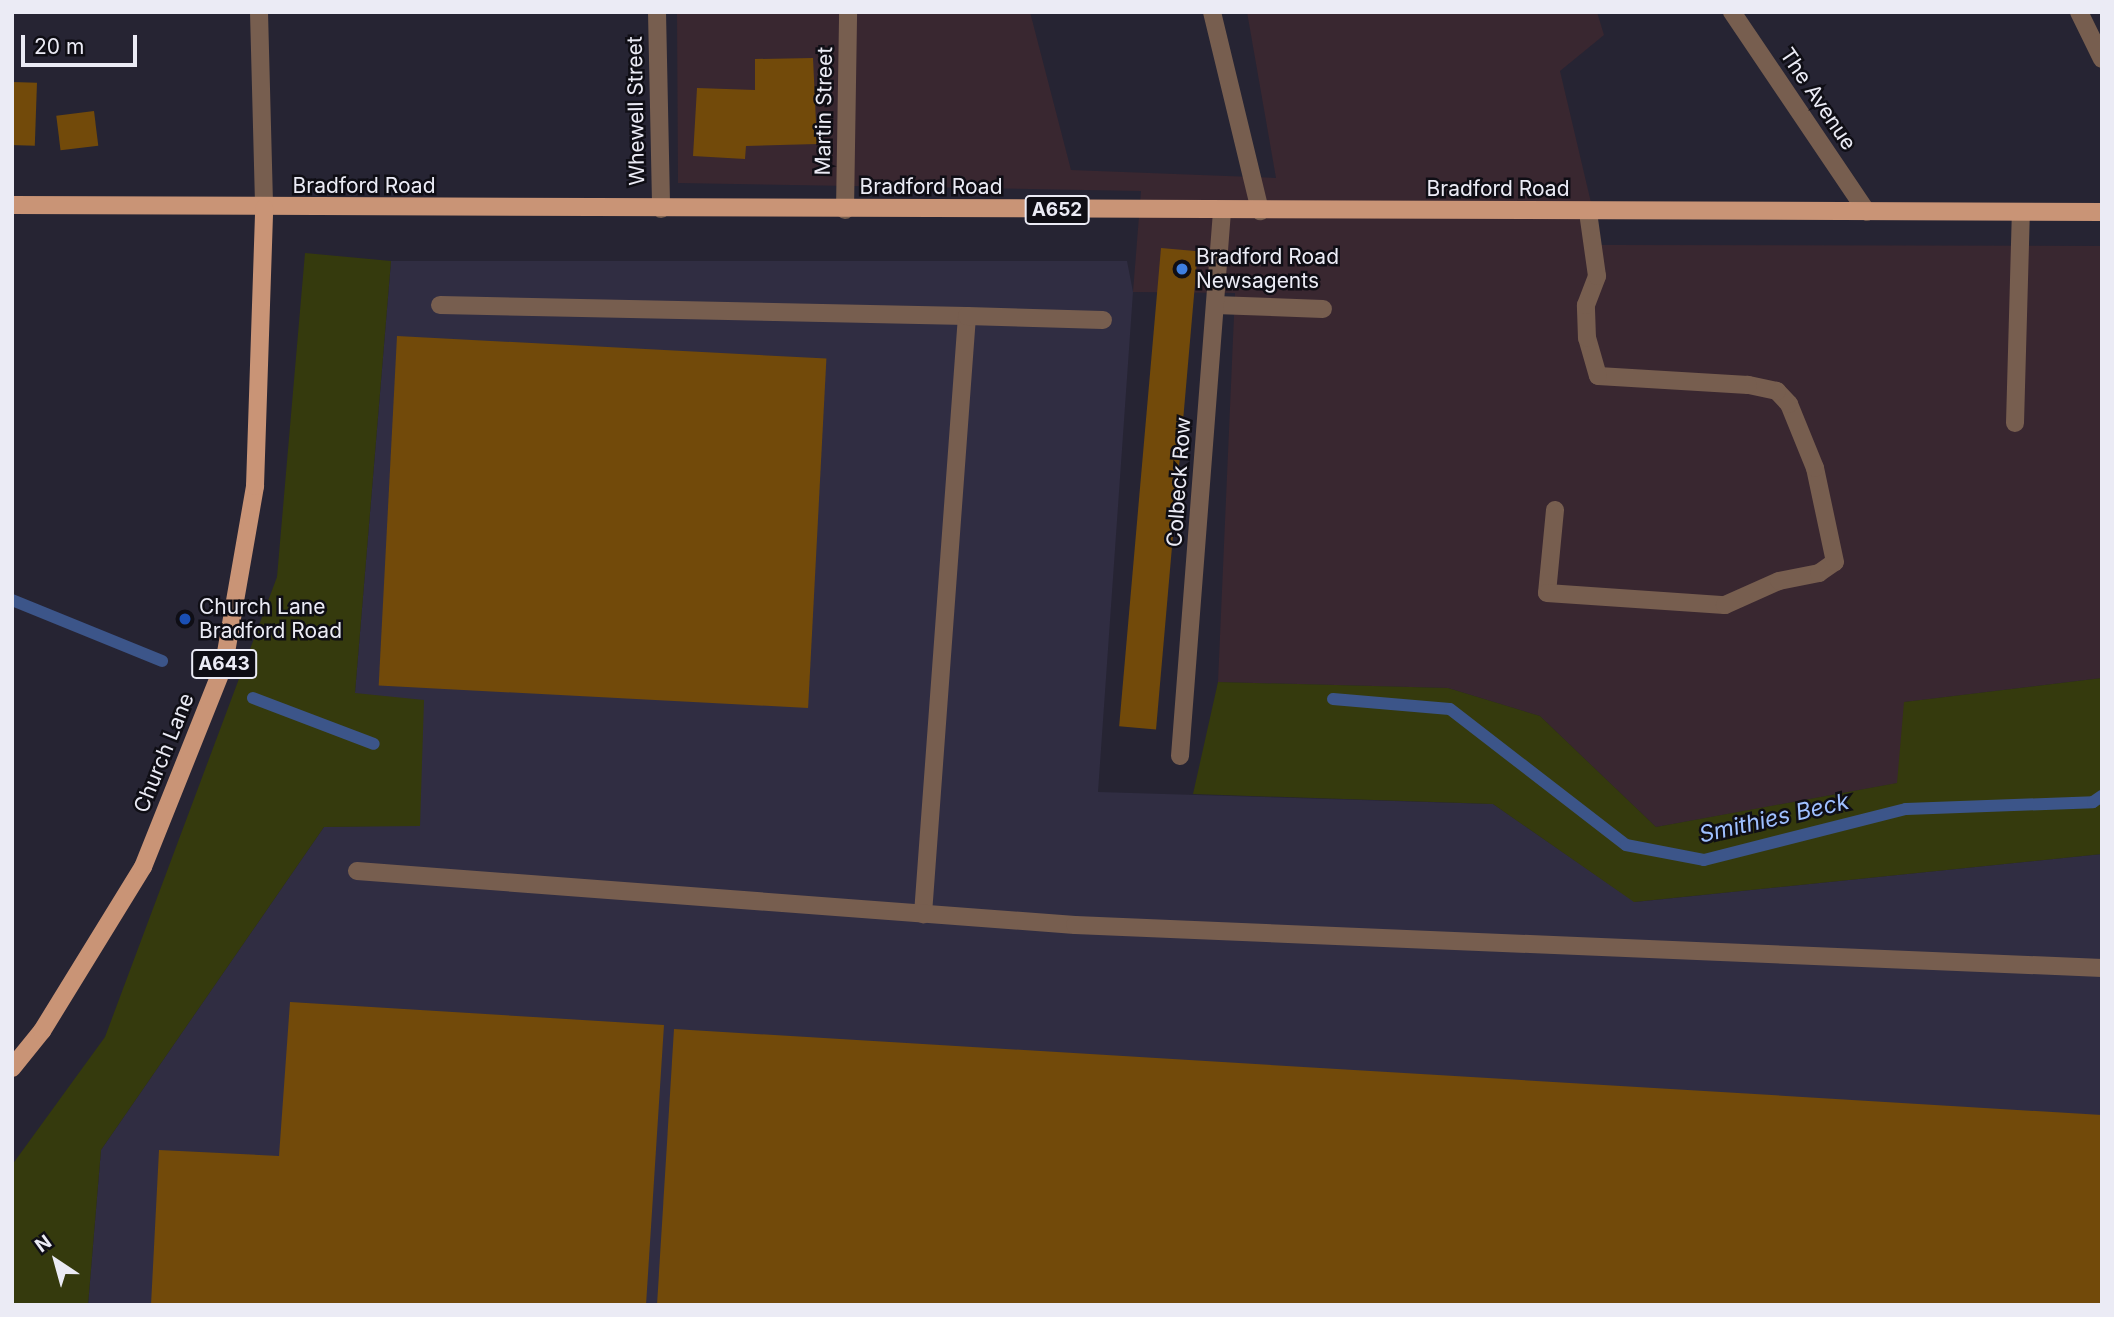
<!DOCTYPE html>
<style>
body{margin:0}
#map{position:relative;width:2114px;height:1317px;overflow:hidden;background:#262433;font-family:Inter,sans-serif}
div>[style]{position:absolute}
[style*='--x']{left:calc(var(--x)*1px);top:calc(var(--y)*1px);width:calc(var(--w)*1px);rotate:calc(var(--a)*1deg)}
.commercial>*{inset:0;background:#392730}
.built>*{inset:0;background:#302d42}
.green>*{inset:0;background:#353a0d}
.stream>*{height:12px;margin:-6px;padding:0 6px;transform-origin:6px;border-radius:6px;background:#3c5589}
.building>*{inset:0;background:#724a0a;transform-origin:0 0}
.minor>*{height:18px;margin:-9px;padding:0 9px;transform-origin:9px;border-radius:9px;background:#775e4f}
.major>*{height:18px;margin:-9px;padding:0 9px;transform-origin:9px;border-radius:9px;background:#c99476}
.dots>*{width:19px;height:19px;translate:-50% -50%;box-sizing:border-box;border:4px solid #0f0e15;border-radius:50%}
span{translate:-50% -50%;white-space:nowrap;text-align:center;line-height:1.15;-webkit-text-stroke:5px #0f0e15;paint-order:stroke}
.shield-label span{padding:2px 5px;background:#0f0e15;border:2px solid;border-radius:5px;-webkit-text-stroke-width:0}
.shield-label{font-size:19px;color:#ebebf5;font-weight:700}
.street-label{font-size:21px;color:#ebebf5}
.poi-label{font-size:21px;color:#ebebf5}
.left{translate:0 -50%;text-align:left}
.water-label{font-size:23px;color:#9fc0ff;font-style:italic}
.frame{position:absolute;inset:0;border:14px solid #ebebf5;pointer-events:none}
.north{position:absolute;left:21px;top:1226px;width:70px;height:70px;-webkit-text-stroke:5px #0f0e15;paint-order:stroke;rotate:324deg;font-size:19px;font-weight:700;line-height:28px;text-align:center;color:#ebebf5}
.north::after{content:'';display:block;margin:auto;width:24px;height:32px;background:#ebebf5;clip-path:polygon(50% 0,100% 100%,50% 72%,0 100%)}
.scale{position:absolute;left:21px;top:35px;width:116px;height:32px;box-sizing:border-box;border:4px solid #ebebf5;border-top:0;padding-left:9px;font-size:21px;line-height:24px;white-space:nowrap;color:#ebebf5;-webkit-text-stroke:5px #0f0e15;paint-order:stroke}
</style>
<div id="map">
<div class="commercial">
<div style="clip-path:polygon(677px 12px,1030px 12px,1071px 170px,1276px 178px,1247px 12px,1597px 12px,1604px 35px,1560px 71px,1601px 245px,2102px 246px,2102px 678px,1905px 702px,1898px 783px,1656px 827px,1540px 716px,1448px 688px,1218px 682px,1235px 293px,1133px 292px,1141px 191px,678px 183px)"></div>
</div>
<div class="built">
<div style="clip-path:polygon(391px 261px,1127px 261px,1133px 292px,1098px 792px,1493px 804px,1635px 902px,2102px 854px,2102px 1305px,88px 1305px,101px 1150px,324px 827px,420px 825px,355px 693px)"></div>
</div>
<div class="green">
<div style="clip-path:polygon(305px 253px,391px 261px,355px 693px,424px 700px,420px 826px,324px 827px,101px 1150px,88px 1305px,12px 1305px,12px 1165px,105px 1037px,277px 577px)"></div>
<div style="clip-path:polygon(2102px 678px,2102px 854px,1634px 902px,1493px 804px,1193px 794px,1218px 682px,1448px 688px,1540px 716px,1656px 827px,1897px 783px,1904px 702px)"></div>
</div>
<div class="stream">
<div style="--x:12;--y:600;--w:162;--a:22.1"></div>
<div style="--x:253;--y:698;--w:129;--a:20.8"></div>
<div style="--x:1333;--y:699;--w:117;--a:4.9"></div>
<div style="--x:1450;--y:709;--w:222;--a:37.7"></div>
<div style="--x:1626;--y:845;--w:79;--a:10.9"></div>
<div style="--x:1704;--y:860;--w:208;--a:-14.2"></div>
<div style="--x:1906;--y:809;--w:187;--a:-2.1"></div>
<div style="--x:2093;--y:802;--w:11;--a:-34"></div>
</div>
<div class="building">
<div style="clip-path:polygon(813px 58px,817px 144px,746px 146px,745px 159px,693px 156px,697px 88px,755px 90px,755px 59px)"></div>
<div style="left:12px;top:82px;width:25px;height:63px;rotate:2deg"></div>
<div style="left:94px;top:111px;width:35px;height:38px;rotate:83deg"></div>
<div style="left:1161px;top:248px;width:37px;height:480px;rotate:5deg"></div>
<div style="left:397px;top:336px;width:430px;height:350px;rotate:3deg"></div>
<div style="clip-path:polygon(290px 1002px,664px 1025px,646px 1305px,151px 1305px,159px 1150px,279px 1156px)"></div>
<div style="clip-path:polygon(674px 1029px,2102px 1115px,2102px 1305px,657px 1305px)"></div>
</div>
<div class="minor">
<div style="--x:259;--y:12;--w:196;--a:88.5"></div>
<div style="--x:657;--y:12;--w:197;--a:88.8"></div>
<div style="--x:1212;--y:12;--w:205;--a:76.4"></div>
<div style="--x:1732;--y:12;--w:241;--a:56"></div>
<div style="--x:2079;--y:12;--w:52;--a:63.9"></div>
<div style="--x:845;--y:210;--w:198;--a:-89.1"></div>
<div style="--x:440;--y:305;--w:527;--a:1.2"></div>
<div style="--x:967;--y:316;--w:600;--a:94.21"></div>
<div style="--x:1215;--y:305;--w:108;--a:2.1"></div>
<div style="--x:967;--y:316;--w:136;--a:1.7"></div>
<div style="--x:2015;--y:423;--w:211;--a:-88.4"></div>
<div style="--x:1555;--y:510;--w:83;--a:95.5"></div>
<div style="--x:1547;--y:593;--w:178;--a:3.9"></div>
<div style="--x:1725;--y:605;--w:59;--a:-24"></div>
<div style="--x:1779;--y:581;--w:41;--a:-11.3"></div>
<div style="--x:1819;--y:573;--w:19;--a:-35"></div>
<div style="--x:1835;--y:562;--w:96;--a:-102"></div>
<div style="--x:1815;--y:468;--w:69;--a:-112.1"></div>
<div style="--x:1789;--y:404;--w:18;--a:-133"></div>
<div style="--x:1777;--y:391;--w:30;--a:-168"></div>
<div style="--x:1748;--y:385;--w:150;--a:-176.6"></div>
<div style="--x:1598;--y:376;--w:40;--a:-106"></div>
<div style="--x:1587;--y:338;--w:33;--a:-92"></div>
<div style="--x:1586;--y:305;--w:31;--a:-69"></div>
<div style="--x:1597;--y:276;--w:65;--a:-98"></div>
<div style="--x:1180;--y:756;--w:547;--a:-85.59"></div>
<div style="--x:357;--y:871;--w:720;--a:4.3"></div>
<div style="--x:1075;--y:925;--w:1028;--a:2.4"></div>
</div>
<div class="major">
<div style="--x:12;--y:205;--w:2090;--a:0.19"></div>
<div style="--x:12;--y:1068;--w:48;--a:-51"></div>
<div style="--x:42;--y:1031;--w:193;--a:-58.4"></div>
<div style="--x:143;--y:867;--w:219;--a:-68.2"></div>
<div style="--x:224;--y:664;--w:181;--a:-80.1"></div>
<div style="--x:255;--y:486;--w:278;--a:-88.1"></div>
</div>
<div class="dots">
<div style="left:1182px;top:269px;background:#3f7fe0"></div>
<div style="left:185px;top:619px;background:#1a4fb4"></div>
</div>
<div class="shield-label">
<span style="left:1057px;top:210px">A652</span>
<span style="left:224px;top:664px">A643</span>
</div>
<div class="street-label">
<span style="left:1818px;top:99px;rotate:56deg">The Avenue</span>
<span style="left:636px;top:111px;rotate:-91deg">Whewell Street</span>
<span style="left:824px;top:111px;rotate:-89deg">Martin Street</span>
<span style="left:364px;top:186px">Bradford Road</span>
<span style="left:931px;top:187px">Bradford Road</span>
<span style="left:1498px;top:189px">Bradford Road</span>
<span style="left:1179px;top:482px;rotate:-86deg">Colbeck Row</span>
<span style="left:164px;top:753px;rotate:-68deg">Church Lane</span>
</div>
<div class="poi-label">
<span class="left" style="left:1196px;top:269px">Bradford Road<br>Newsagents</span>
<span class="left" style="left:199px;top:619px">Church Lane<br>Bradford Road</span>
</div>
<div class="water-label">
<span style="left:1774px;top:818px;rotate:-13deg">Smithies Beck</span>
</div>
<div class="frame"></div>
<div class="north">N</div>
<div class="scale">20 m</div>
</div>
